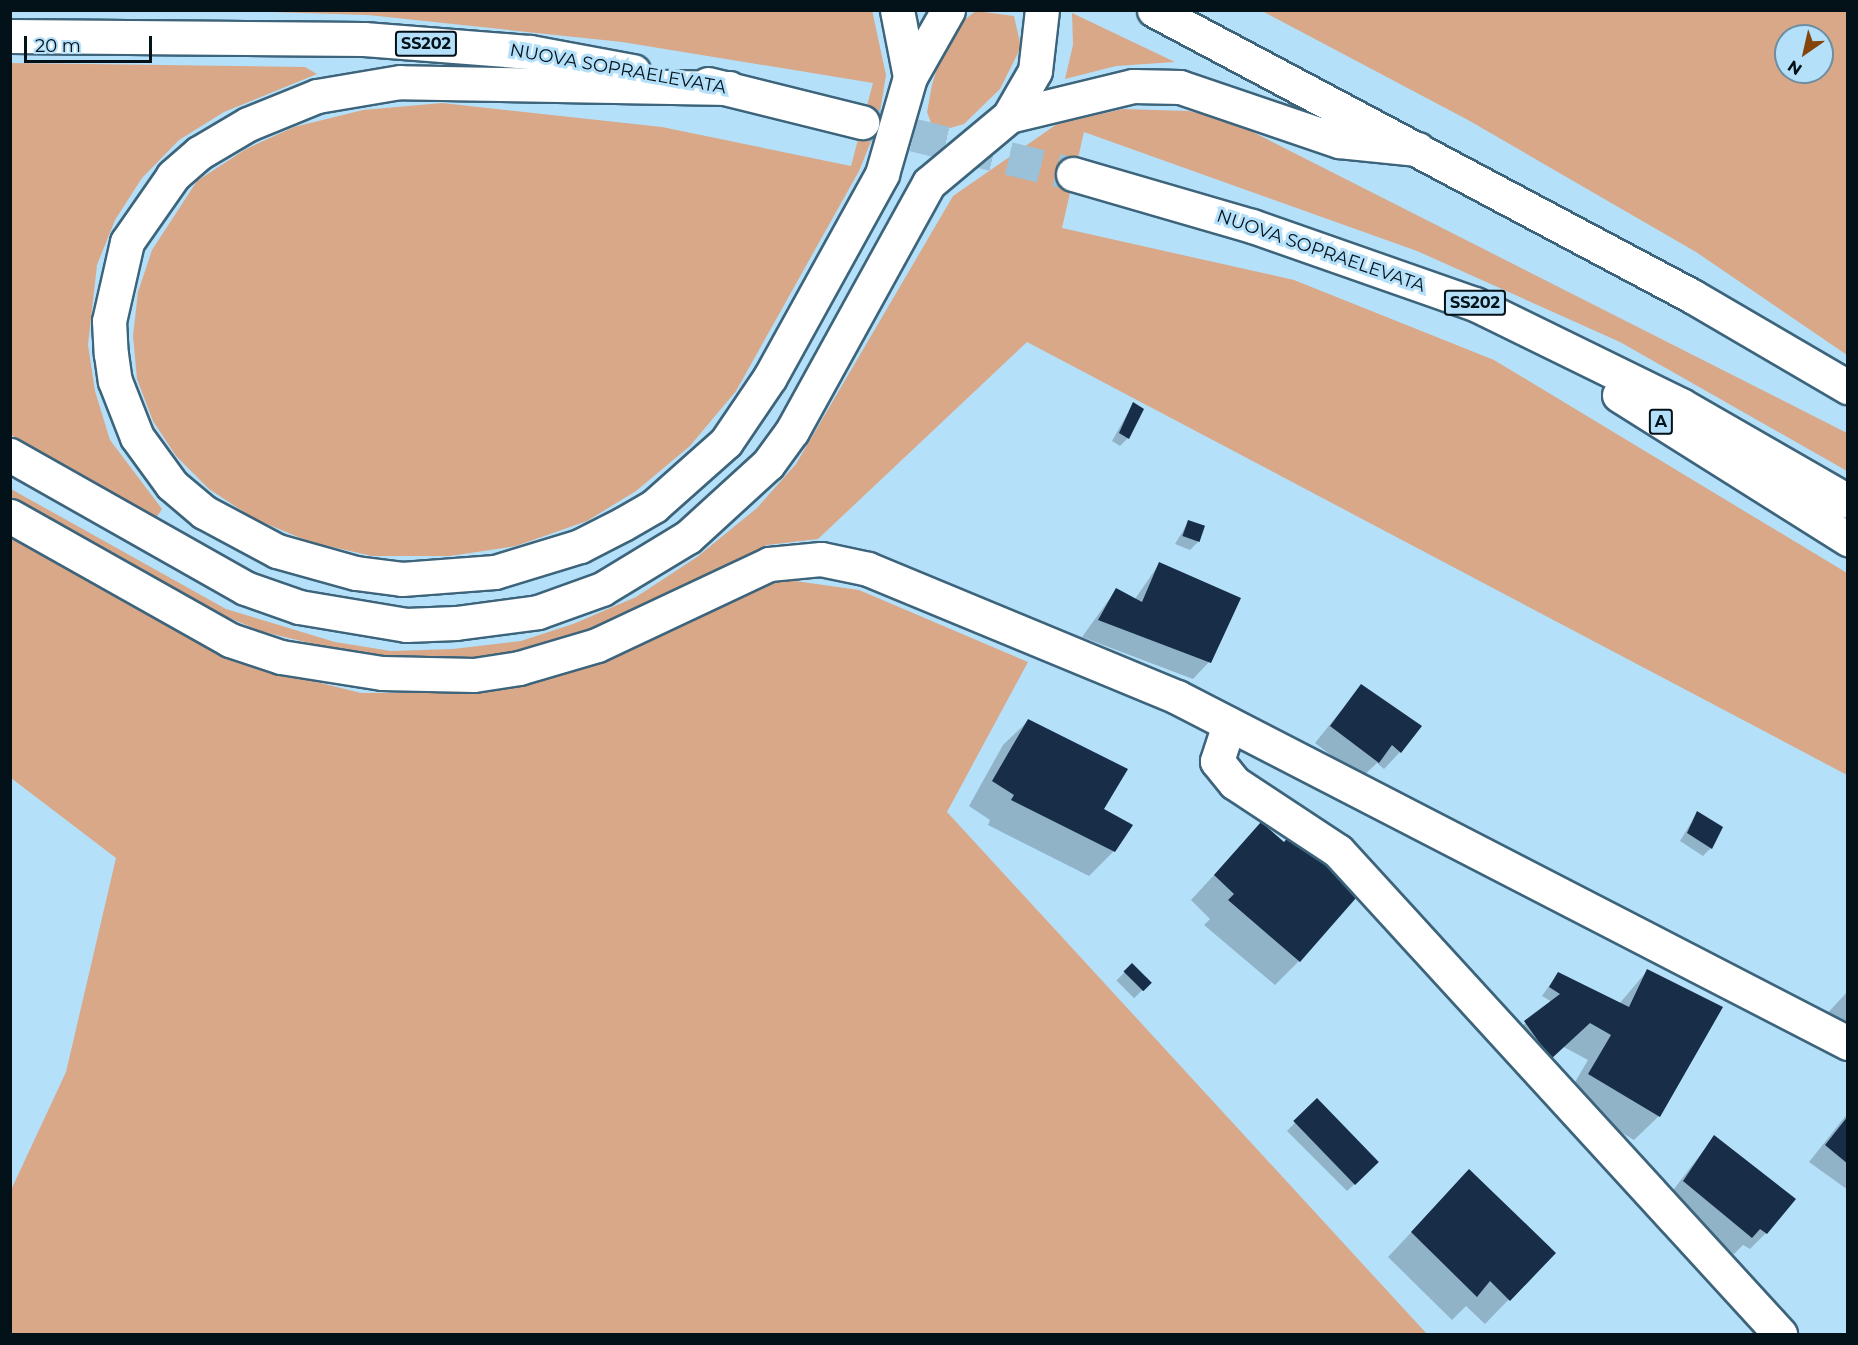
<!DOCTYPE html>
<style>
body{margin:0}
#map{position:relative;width:1858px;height:1345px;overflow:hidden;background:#b5e0fa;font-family:Montserrat,sans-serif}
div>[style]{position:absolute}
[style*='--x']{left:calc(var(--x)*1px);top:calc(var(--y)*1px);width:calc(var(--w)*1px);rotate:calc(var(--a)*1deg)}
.green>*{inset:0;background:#d9a888}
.shadow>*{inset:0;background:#0003;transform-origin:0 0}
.building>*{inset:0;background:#172d48;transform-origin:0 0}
.highway-tunnel>*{height:33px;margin-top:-16.5px;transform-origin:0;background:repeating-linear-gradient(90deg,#9ac1d8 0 33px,transparent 0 49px)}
.roads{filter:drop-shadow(2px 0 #3d647b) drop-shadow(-2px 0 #3d647b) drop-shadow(0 2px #3d647b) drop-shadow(0 -2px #3d647b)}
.minor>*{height:33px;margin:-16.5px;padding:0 16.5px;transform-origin:16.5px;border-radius:16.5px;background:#fff}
.major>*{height:33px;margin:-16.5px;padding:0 16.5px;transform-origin:16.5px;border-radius:16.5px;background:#fff}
.highway>*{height:33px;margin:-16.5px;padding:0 16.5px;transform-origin:16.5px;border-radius:16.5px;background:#fff}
span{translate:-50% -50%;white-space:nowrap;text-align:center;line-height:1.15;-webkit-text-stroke:6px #b5e0fa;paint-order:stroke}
.shield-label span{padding:2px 4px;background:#b5e0fa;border:2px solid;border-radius:4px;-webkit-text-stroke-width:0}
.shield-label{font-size:16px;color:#031119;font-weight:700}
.street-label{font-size:18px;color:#031119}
.frame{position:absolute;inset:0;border:12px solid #031119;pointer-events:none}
.north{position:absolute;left:1774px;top:24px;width:60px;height:60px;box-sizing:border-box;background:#b5e0fa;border:2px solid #6e8da0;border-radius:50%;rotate:214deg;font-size:16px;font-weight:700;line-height:24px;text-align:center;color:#031119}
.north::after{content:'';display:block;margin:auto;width:21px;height:27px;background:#84440b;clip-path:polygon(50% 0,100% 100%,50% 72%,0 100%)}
.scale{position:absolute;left:24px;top:36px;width:128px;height:27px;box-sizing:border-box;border:3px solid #031119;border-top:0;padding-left:8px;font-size:18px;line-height:21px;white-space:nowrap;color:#031119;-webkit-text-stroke:4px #b5e0fa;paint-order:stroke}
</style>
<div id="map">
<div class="green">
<div style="clip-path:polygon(872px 10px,886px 75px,878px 124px,859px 171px,736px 391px,690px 446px,636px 491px,587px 521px,516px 546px,450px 556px,372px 556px,310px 542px,253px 518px,209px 489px,176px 456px,153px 421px,137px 379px,133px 336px,138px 292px,152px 250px,197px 181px,246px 149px,294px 127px,363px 110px,442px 103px,662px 127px,851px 166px,873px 83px,622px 42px,368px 15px,242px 11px)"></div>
<div style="clip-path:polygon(976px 11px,1014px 16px,1021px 47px,1000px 89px,964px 124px,943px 130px,931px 123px,927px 112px,932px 85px,942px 51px,960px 23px)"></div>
<div style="clip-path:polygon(evenodd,1262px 11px,1847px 11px,1847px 355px,1696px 252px,1468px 120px,1262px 11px,1786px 36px,1822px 36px,1822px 72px,1786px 72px,1786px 36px)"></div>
<div style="clip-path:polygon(1072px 13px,1175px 62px,1116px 66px,1065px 79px,1073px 45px)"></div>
<div style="clip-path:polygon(11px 63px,305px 67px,317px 74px,224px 112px,179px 140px,142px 178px,115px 220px,97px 265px,88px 345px,95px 391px,110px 440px,162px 509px,156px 518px,11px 435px)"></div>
<div style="clip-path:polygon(1123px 109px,1189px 111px,1233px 122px,1847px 433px,1847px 471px,1620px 342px,1417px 251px,1084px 132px,1062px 228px,1294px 280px,1494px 360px,1847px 573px,1847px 775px,1027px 342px,818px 539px,767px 545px,600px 630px,490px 660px,359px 655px,260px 631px,206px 608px,11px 500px,11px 489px,226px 609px,335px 642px,391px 651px,453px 649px,521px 641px,573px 624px,636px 597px,697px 557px,757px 508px,796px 464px,953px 196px,1057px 124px)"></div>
<div style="clip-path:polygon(10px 533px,268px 670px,361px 693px,488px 692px,568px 673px,757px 583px,792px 576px,795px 581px,859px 590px,1028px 662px,947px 812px,1427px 1334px,11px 1334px,11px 1190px,66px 1072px,116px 858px,11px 778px)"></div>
</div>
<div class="shadow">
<div style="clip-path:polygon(1133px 404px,1128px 438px,1120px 446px,1112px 441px)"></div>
<div style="clip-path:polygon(1189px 521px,1198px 542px,1190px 550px,1175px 544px)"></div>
<div style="clip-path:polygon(1159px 564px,1209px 662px,1193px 679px,1082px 637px,1116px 590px,1135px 599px)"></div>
<div style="clip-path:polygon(1361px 686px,1400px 752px,1384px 769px,1377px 763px,1361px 778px,1315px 743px)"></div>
<div style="clip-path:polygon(1028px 721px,1102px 809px,1114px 851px,1089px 876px,988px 825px,990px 820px,969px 806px,1003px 745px)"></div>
<div style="clip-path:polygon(1697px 813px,1711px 848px,1703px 856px,1680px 841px)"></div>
<div style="clip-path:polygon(1261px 824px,1299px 961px,1275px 985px,1204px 925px,1210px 919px,1191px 900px)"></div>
<div style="left:1132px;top:965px;width:25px;height:22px;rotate:45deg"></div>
<div style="clip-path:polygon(1647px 971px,1659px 1116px,1634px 1140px,1565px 1099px,1588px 1060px,1562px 1046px,1542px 1065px,1517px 1030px,1552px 1002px,1542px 996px,1558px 973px,1619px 1004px)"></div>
<div style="clip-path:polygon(1848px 991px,1848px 1046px,1823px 1018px)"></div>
<div style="clip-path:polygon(1317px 1100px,1370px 1170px,1347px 1191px,1287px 1131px)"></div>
<div style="clip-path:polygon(1848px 1113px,1848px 1190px,1809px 1162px)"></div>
<div style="clip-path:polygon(1714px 1137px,1766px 1233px,1750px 1249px,1743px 1245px,1734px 1254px,1667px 1198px)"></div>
<div style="clip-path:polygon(1469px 1171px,1554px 1253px,1485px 1324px,1466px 1306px,1452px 1320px,1388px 1257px)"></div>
</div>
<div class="building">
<div style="clip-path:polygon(1133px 402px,1144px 409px,1129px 439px,1119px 433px)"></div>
<div style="left:1188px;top:520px;width:18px;height:17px;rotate:19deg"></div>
<div style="clip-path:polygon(1159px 562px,1241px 598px,1211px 663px,1098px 620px,1116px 588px,1142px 602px)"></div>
<div style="clip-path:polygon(1361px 684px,1422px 726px,1401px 753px,1392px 745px,1379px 763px,1330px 726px)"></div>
<div style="clip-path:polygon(1028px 719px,1128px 769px,1104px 809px,1133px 825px,1115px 852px,1011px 800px,1014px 795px,992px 781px)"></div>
<div style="clip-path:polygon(1697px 811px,1723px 827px,1712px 849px,1687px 833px)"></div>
<div style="clip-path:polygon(1261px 822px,1284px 842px,1295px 829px,1363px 890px,1300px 962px,1228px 900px,1234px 894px,1214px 875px)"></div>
<div style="left:1132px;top:963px;width:28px;height:12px;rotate:45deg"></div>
<div style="clip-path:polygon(1647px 969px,1723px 1007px,1660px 1117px,1588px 1074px,1611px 1035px,1590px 1023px,1551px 1059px,1524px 1021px,1560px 994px,1549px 987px,1558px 972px,1629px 1007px)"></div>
<div style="left:1317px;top:1098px;width:89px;height:33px;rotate:46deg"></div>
<div style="clip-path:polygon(1848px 1116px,1848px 1164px,1825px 1145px)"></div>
<div style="clip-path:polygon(1714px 1135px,1796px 1199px,1767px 1234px,1760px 1229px,1752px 1238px,1683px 1181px)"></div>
<div style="clip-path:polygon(1469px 1169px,1556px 1253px,1510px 1301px,1490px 1281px,1477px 1297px,1411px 1232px)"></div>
</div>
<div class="highway-tunnel">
<div style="--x:866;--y:123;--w:213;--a:13.8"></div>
</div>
<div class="roads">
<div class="minor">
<div style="--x:10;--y:516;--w:253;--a:29.4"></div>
<div style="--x:230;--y:640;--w:54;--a:18.4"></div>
<div style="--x:281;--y:657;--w:102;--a:9"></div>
<div style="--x:382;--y:673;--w:92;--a:1.2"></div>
<div style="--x:474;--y:675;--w:46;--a:-8.8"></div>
<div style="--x:519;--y:668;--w:81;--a:-16.4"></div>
<div style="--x:597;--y:645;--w:190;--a:-25.2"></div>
<div style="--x:769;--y:564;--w:52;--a:-5.5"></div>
<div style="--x:821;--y:559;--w:48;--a:12"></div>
<div style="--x:868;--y:569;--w:334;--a:22.5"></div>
<div style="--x:1177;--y:697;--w:755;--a:27.28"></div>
<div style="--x:1229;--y:724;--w:39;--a:108"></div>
<div style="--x:1217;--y:761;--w:28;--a:51"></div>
<div style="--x:1235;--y:783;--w:123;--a:33.4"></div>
<div style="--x:1338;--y:851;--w:655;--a:47.54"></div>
</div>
<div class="major">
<div style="--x:1154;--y:10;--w:609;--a:28"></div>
<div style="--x:1692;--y:296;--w:181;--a:30.3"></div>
</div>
<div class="highway">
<div style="--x:897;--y:10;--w:68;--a:79"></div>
<div style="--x:10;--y:36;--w:354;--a:0.5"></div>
<div style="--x:364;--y:39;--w:167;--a:4.5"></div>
<div style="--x:530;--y:52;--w:105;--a:10.5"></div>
<div style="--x:708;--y:84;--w:159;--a:13.9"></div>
<div style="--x:729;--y:88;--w:329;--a:-179"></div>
<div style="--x:400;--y:82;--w:84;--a:170.4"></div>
<div style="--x:317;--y:96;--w:74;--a:157.9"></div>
<div style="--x:248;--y:124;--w:57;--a:149.4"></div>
<div style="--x:199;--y:153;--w:35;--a:139"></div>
<div style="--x:173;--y:176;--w:80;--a:124.9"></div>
<div style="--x:127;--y:242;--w:81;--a:102.8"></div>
<div style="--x:109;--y:321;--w:33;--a:87"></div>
<div style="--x:111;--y:354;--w:27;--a:82"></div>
<div style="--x:115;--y:381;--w:60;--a:68.6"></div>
<div style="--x:137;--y:437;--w:59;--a:53.9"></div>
<div style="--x:172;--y:485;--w:42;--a:40.2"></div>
<div style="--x:204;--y:512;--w:83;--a:28.1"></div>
<div style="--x:277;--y:551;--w:82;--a:15.6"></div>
<div style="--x:356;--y:573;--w:46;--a:7.4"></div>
<div style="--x:402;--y:579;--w:93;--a:-4.3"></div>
<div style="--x:495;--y:572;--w:89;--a:-17"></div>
<div style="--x:580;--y:546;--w:48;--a:-27.1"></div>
<div style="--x:623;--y:524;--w:36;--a:-30"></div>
<div style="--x:654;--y:506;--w:96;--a:-41.6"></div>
<div style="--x:726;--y:442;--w:78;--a:-55.9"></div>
<div style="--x:770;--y:377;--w:232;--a:-61.1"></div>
<div style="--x:882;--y:174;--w:101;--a:-73.9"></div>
<div style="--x:910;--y:77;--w:77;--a:-60.4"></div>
<div style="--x:1009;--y:116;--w:128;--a:-13.6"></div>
<div style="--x:1133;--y:86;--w:47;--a:1.2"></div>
<div style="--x:1180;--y:87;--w:168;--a:18.8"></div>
<div style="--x:1339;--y:141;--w:79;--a:5.8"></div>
<div style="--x:1073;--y:174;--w:186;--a:16.2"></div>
<div style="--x:1252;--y:226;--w:236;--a:19.3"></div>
<div style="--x:1475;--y:304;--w:229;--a:26.1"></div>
<div style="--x:1681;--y:405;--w:193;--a:29.9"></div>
<div style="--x:1619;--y:395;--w:271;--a:32.2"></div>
<div style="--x:10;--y:455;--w:270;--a:29.5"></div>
<div style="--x:245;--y:588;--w:57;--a:19.4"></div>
<div style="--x:299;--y:607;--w:109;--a:9.5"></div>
<div style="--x:406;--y:625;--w:50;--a:-2.3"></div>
<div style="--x:456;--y:623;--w:83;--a:-7.6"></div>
<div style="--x:538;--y:612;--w:68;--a:-19.8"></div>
<div style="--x:602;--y:589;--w:100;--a:-31.2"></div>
<div style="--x:688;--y:537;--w:108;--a:-42.4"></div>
<div style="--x:768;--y:464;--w:41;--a:-54"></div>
<div style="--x:792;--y:431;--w:283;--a:-61.1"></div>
<div style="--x:929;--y:183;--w:104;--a:-39.9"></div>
<div style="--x:1009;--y:116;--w:52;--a:-60"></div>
<div style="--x:1035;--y:71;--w:61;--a:-83.5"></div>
</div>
</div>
<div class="shield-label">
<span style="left:426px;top:44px">SS202</span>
<span style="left:1475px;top:303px">SS202</span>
<span style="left:1661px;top:422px">A</span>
</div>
<div class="street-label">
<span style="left:618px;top:69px;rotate:10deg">NUOVA SOPRAELEVATA</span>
<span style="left:1321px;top:251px;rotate:19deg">NUOVA SOPRAELEVATA</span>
</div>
<div class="frame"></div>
<div class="north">N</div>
<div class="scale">20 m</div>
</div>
